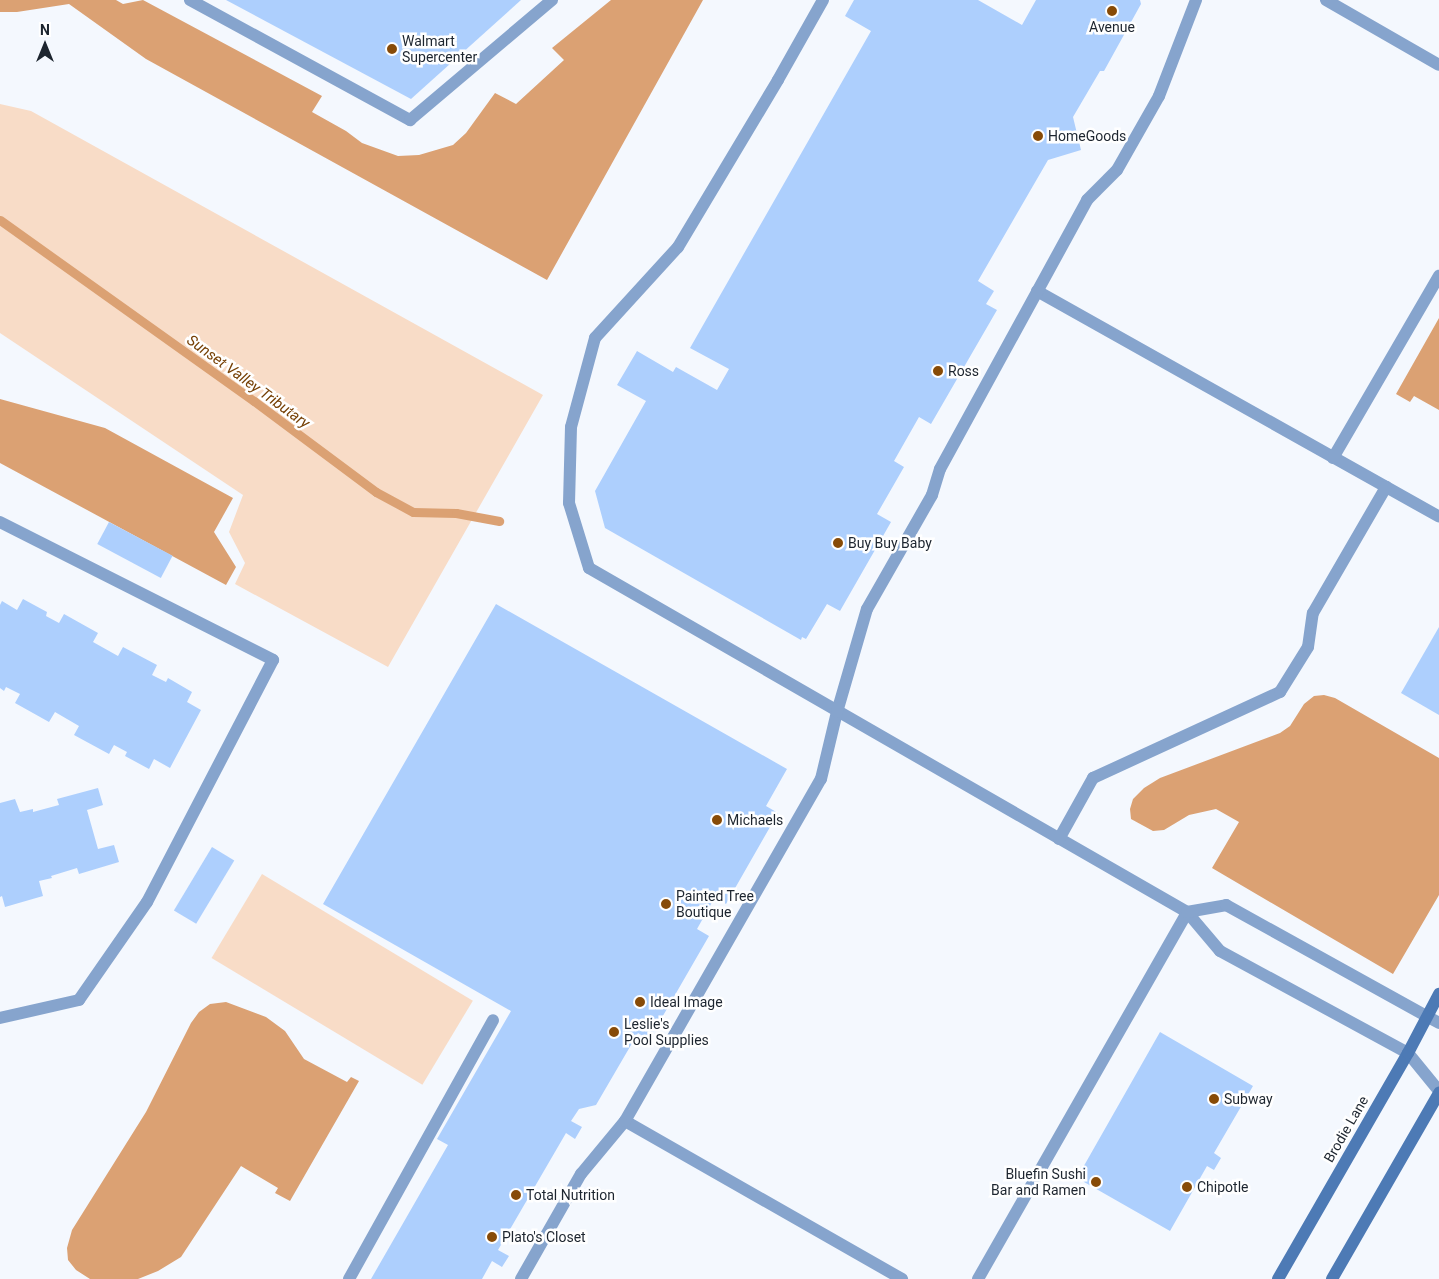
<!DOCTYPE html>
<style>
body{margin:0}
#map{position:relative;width:1439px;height:1279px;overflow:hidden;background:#f4f8fe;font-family:Roboto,sans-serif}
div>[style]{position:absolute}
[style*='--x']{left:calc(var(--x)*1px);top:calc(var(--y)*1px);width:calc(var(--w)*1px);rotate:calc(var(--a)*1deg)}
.green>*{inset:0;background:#f8dcc7;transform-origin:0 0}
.water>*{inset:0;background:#dba173}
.stream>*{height:9px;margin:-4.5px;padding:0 4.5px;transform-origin:4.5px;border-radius:4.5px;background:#dba173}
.building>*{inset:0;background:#adcffd;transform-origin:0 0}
.service>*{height:12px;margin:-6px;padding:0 6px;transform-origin:6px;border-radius:6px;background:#86a4cd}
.tertiary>*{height:12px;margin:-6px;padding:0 6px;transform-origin:6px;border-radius:6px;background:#86a4cd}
.secondary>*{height:12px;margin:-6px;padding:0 6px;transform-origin:6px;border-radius:6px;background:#4d7ab5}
.dots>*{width:14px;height:14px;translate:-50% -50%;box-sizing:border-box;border:2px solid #fff;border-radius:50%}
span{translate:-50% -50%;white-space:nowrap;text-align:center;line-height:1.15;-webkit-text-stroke:5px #fff;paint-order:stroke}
.poi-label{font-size:14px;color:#1d252f}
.left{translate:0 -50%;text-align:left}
.right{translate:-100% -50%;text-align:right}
.street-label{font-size:14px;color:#1d252f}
.water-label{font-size:15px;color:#764005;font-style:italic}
.north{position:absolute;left:20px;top:20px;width:50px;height:50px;-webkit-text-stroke:4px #fff;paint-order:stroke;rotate:0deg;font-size:14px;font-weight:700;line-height:20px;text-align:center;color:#1d252f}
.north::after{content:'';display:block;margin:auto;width:18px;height:22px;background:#1d252f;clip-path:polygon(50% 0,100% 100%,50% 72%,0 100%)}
</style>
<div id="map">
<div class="green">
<div style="clip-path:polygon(0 104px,31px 111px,543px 395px,388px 667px,235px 584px,245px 563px,229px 532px,243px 495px,0 333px)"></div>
<div style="left:262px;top:874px;width:246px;height:98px;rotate:31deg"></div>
</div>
<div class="water">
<div style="clip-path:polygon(0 0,116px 0,123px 4px,143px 0,322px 96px,312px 112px,346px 131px,362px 143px,398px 156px,419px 155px,453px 145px,466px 133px,495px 93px,516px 104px,564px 60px,552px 48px,611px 0,703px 0,547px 280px,146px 59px,69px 4px,17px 12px,0 12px)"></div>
<div style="clip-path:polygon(1439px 318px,1439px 410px,1414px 396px,1410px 402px,1396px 394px)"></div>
<div style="clip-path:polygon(0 399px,105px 428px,233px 498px,214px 532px,236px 567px,226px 585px,0 463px)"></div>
<div style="clip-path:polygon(1324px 695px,1335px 698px,1439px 758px,1439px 895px,1393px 974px,1212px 868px,1239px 822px,1216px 809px,1189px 815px,1164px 830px,1153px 831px,1131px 819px,1130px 809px,1133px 799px,1144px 788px,1160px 778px,1280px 733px,1290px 726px,1304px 704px,1314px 696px)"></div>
<div style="clip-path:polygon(226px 1002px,266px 1017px,285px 1031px,304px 1059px,347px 1082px,351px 1077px,359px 1081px,290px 1201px,275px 1193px,278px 1188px,241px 1166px,181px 1257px,158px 1271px,138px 1279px,90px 1279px,76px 1270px,68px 1260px,67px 1248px,72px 1230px,146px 1112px,191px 1023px,199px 1012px,210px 1004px)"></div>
</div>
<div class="stream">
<div style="--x:0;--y:220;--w:312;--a:35.5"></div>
<div style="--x:254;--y:401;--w:152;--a:36.7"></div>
<div style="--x:376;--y:492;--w:42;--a:28.4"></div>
<div style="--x:413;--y:512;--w:43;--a:1.3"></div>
<div style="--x:456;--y:513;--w:44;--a:10.5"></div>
</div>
<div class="building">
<div style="clip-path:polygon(226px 0,521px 0,411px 99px)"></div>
<div style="clip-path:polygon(854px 0,978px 0,1022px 25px,1036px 0,1140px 0,1141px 4px,1104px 71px,1100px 71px,1073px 117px,1081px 150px,1048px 160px,978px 281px,994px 291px,986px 304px,997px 310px,931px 424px,919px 417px,894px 461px,904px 467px,877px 514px,891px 522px,840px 611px,827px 604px,806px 639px,802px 637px,801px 640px,605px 528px,595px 491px,646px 401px,617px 385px,637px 351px,673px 372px,676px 367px,717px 390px,729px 369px,690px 348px,871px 31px,845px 16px)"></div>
<div style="left:109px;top:522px;width:72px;height:25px;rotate:28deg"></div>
<div style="clip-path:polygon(23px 599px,47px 612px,46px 616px,59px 623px,64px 614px,98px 633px,93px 642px,118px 656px,123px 647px,157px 665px,152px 675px,166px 682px,168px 678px,192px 692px,187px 702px,201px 710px,170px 768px,154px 759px,149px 769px,125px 756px,127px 752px,114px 745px,109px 754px,74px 735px,79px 726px,55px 712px,49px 722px,15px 703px,20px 694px,6px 687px,4px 691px,0 688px,0 605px,2px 601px,17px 610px)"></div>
<div style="clip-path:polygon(496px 604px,787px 769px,766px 806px,778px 813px,726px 904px,715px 897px,697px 929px,709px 936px,649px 1040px,638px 1033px,596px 1105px,579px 1109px,571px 1121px,582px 1127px,575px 1139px,566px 1133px,498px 1250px,509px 1256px,502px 1267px,492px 1261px,482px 1279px,371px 1279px,448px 1145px,437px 1139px,511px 1011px,323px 904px)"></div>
<div style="clip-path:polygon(1439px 627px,1439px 715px,1401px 693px)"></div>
<div style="clip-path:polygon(98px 788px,103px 805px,87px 810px,98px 849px,114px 845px,119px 862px,79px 874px,77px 868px,51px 876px,52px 878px,39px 881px,43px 896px,5px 907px,2px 896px,0 897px,0 803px,15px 799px,20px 812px,33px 809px,33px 812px,59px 805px,57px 799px)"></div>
<div style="left:212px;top:847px;width:26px;height:74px;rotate:31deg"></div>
<div style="clip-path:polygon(1160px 1032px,1253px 1086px,1214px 1153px,1221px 1158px,1214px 1170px,1207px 1166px,1170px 1231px,1077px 1178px)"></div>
</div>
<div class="service">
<div style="--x:190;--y:0;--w:251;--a:28.6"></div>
<div style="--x:410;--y:120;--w:186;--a:-40.2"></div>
<div style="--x:823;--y:0;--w:92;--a:119.4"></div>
<div style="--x:778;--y:80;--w:195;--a:120.9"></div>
<div style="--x:678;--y:247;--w:123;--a:132.4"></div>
<div style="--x:595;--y:338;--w:92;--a:105.1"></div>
<div style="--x:571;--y:427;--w:76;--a:91.5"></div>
<div style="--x:569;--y:503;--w:68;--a:72.9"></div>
<div style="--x:589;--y:568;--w:690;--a:29.91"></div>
<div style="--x:1187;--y:912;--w:51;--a:49.8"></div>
<div style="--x:1220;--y:951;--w:214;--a:28.5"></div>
<div style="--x:1326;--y:0;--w:130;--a:29.9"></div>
<div style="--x:1037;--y:291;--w:461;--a:29.3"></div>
<div style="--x:1333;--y:458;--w:211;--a:-59.8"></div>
<div style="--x:0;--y:522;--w:306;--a:26.8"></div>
<div style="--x:273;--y:660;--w:273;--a:117.5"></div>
<div style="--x:147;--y:902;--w:119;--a:124.8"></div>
<div style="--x:79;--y:1000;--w:81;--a:167.2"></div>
<div style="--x:1059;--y:839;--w:70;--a:-60.9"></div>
<div style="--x:1093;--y:778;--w:206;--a:-24.7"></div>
<div style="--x:1280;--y:692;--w:53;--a:-58.1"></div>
<div style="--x:1308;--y:647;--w:34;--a:-82"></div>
<div style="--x:1313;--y:613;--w:146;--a:-59.9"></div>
<div style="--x:625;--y:1121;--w:319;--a:29.7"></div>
<div style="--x:349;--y:1279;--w:296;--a:-60.9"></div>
<div style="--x:521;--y:1279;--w:121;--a:-60.3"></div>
<div style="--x:581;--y:1174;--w:69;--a:-50.3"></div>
<div style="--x:625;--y:1121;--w:394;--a:-60.2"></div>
<div style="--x:821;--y:779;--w:69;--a:-76.6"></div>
<div style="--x:837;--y:712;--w:107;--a:-73.8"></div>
<div style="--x:867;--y:609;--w:131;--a:-60.3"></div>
<div style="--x:932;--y:495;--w:27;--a:-73"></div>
<div style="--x:940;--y:469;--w:307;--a:-61.3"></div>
<div style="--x:1087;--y:200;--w:42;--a:-45"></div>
<div style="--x:1117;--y:170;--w:85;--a:-60.4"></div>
<div style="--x:1159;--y:96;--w:103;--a:-68.9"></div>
<div style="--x:978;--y:1279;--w:422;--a:-60.3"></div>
<div style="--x:1187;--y:912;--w:40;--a:-10"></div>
<div style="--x:1226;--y:905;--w:229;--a:29"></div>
</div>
<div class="tertiary">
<div style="--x:1426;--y:1016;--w:15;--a:28"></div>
<div style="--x:1408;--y:1053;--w:49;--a:50.8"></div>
</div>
<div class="secondary">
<div style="--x:1278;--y:1279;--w:261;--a:-60.1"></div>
<div style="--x:1408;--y:1053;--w:67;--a:-62.3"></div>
<div style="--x:1332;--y:1279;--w:215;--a:-60.1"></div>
</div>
<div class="dots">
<div style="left:1112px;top:11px;background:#874b08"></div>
<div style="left:392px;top:49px;background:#874b08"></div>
<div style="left:1038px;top:136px;background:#874b08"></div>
<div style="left:938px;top:371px;background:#874b08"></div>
<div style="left:838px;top:543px;background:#874b08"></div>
<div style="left:717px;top:820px;background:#874b08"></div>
<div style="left:666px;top:904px;background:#874b08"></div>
<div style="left:640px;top:1002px;background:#874b08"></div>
<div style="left:614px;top:1032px;background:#874b08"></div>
<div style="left:1214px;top:1099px;background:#874b08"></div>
<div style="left:1096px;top:1182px;background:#874b08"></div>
<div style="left:1187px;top:1187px;background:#874b08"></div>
<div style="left:516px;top:1195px;background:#874b08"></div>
<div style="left:492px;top:1237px;background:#874b08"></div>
</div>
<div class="poi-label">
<span style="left:1112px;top:27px">Avenue</span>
<span class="left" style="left:402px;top:49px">Walmart<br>Supercenter</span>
<span class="left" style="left:1048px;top:136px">HomeGoods</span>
<span class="left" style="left:948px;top:371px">Ross</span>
<span class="left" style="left:848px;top:543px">Buy Buy Baby</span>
<span class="left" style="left:727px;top:820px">Michaels</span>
<span class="left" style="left:676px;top:904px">Painted Tree<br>Boutique</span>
<span class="left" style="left:650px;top:1002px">Ideal Image</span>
<span class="left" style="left:624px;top:1032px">Leslie's<br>Pool Supplies</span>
<span class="left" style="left:1224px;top:1099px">Subway</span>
<span class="right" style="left:1086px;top:1182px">Bluefin Sushi<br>Bar and Ramen</span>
<span class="left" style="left:1197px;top:1187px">Chipotle</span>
<span class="left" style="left:526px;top:1195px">Total Nutrition</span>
<span class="left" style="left:502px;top:1237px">Plato's Closet</span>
</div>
<div class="street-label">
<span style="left:1346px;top:1129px;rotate:-60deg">Brodie Lane</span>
</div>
<div class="water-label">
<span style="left:248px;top:382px;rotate:36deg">Sunset Valley Tributary</span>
</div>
<div class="north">N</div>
</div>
